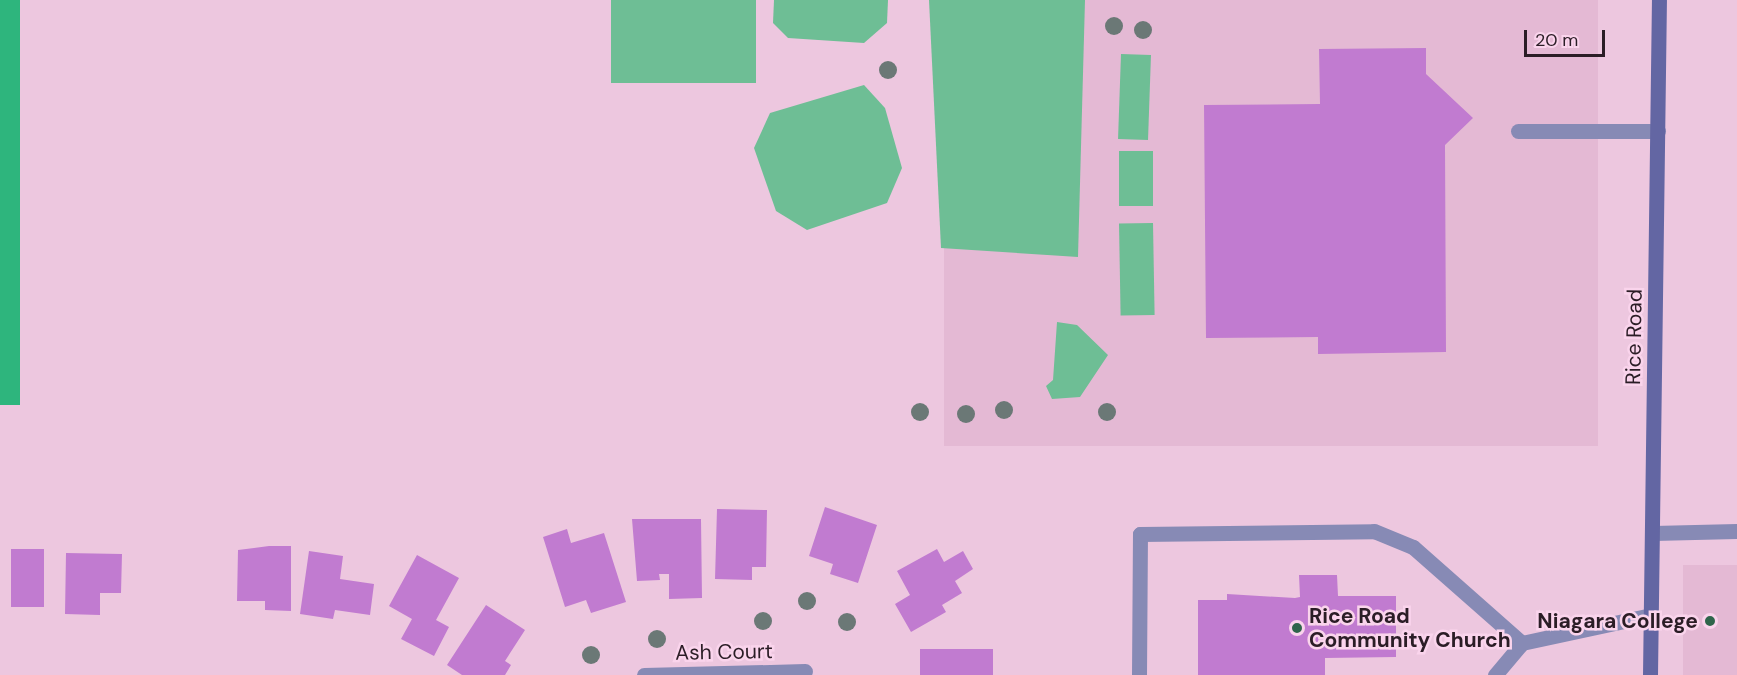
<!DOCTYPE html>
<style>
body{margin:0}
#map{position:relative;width:1737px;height:675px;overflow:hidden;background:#edc7df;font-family:"DM Sans",sans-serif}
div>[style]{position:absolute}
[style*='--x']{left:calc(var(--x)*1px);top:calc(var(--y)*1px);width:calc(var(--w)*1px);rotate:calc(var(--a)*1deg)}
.built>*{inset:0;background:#e4b9d4;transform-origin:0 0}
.green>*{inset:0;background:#6ebe95;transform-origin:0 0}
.forest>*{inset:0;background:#2eb57d;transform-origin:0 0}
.building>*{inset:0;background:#c17bd0;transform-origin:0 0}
.lane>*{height:15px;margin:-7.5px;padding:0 7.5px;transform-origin:7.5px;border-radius:7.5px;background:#878ab5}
.street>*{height:15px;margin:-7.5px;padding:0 7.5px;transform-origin:7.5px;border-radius:7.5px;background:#878ab5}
.secondary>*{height:15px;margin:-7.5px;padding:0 7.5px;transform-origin:7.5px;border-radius:7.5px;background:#6366a3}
.trees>*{width:18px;height:18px;margin:-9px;border-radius:50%;background:#6b7876}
.dots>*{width:16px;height:16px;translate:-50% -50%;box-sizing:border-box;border:3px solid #fad4ec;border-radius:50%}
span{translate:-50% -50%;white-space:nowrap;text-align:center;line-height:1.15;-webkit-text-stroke:5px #fad4ec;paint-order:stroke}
.street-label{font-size:21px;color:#2b1d26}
.poi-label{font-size:21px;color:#2b1d26;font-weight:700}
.left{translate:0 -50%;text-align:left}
.right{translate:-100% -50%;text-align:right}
.scale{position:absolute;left:1524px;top:30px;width:81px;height:27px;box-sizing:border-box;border:3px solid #2b1d26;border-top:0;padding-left:8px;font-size:18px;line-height:21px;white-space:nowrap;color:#2b1d26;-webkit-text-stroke:4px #fad4ec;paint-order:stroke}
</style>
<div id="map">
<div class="built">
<div style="left:944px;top:0;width:654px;height:446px"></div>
<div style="left:1737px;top:565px;width:110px;height:54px;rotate:90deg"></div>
</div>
<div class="green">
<div style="left:611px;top:0;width:145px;height:83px"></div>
<div style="clip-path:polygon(774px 0,888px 0,887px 23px,864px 43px,788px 38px,773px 23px)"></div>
<div style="clip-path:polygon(929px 0,1085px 0,1078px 257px,941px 248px)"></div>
<div style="left:1121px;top:54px;width:30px;height:85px;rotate:2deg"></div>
<div style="clip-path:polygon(864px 85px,885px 108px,902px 168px,887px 203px,807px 230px,776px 211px,754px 148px,770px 113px)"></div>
<div style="left:1153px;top:151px;width:55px;height:34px;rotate:90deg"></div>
<div style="left:1153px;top:223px;width:92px;height:34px;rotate:89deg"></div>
<div style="clip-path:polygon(1057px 322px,1077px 325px,1108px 355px,1080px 397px,1052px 399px,1046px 386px,1053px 380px)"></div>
</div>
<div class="forest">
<div style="left:0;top:0;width:20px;height:405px"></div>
</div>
<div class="building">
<div style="clip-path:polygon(1426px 48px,1426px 74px,1473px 118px,1445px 145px,1446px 352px,1318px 354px,1318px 337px,1206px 338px,1204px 105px,1320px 104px,1319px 49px)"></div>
<div style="clip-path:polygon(825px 507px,877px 525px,858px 583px,830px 574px,833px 564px,809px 556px)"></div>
<div style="clip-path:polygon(717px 509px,767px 510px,766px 567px,752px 567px,752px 580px,715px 579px)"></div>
<div style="clip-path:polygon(632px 519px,701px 519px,702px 598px,669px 599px,669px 574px,659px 574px,660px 580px,637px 581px)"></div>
<div style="clip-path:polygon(567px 529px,571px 543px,604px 533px,626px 602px,591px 613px,586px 600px,565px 607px,543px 537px)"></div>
<div style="clip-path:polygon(269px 546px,291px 546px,291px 611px,265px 610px,265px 601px,237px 601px,238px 550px)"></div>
<div style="left:11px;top:549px;width:33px;height:58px"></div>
<div style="clip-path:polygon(937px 549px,944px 562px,963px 551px,973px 569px,955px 581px,962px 593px,942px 605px,946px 612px,911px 632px,895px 604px,910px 595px,897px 571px)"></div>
<div style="clip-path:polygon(309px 551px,343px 556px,340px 579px,374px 584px,370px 615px,335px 610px,333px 619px,300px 614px)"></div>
<div style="clip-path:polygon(66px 553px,122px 554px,121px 593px,100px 593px,100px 615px,65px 614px)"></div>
<div style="clip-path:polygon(417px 555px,459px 578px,436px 620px,449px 627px,434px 656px,401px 639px,412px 619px,389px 606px)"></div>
<div style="clip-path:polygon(1299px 575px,1337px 575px,1338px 596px,1396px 596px,1396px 657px,1325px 658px,1325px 675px,1198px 675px,1198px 600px,1227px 600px,1227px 594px,1295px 598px,1300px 597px)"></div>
<div style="clip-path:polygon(486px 605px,525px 630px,505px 661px,511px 665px,505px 675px,462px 675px,447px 665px)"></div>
<div style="left:920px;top:649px;width:73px;height:26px"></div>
</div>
<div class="lane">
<div style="--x:1518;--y:131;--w:140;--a:0"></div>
<div style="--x:1139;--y:675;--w:141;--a:-89.6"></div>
<div style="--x:1140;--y:534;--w:234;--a:-0.7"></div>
<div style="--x:1374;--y:531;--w:42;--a:22.3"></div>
<div style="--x:1413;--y:547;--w:145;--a:41.4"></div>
<div style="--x:1495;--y:675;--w:42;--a:-49.8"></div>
<div style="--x:1522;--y:643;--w:132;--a:-12.2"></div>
</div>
<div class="street">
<div style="--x:1653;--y:533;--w:84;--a:-1.4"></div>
<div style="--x:644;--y:675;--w:161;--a:-1.4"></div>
</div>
<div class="secondary">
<div style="--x:1650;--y:675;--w:675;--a:-89.24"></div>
</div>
<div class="trees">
<div style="left:1114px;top:26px"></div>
<div style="left:1143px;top:30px"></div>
<div style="left:888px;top:70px"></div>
<div style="left:1004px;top:410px"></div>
<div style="left:920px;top:412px"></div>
<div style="left:1107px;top:412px"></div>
<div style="left:966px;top:414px"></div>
<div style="left:807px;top:601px"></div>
<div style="left:763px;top:621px"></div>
<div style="left:847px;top:622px"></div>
<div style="left:657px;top:639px"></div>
<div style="left:591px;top:655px"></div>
</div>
<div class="dots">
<div style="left:1710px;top:621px;background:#2f654b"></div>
<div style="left:1297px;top:628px;background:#2f654b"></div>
</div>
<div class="street-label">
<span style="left:1634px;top:337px;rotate:-89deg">Rice Road</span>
<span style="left:724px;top:652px;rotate:-1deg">Ash Court</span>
</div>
<div class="poi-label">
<span class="left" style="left:1309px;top:628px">Rice Road<br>Community Church</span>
<span class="right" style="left:1698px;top:621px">Niagara College</span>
</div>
<div class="scale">20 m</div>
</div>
